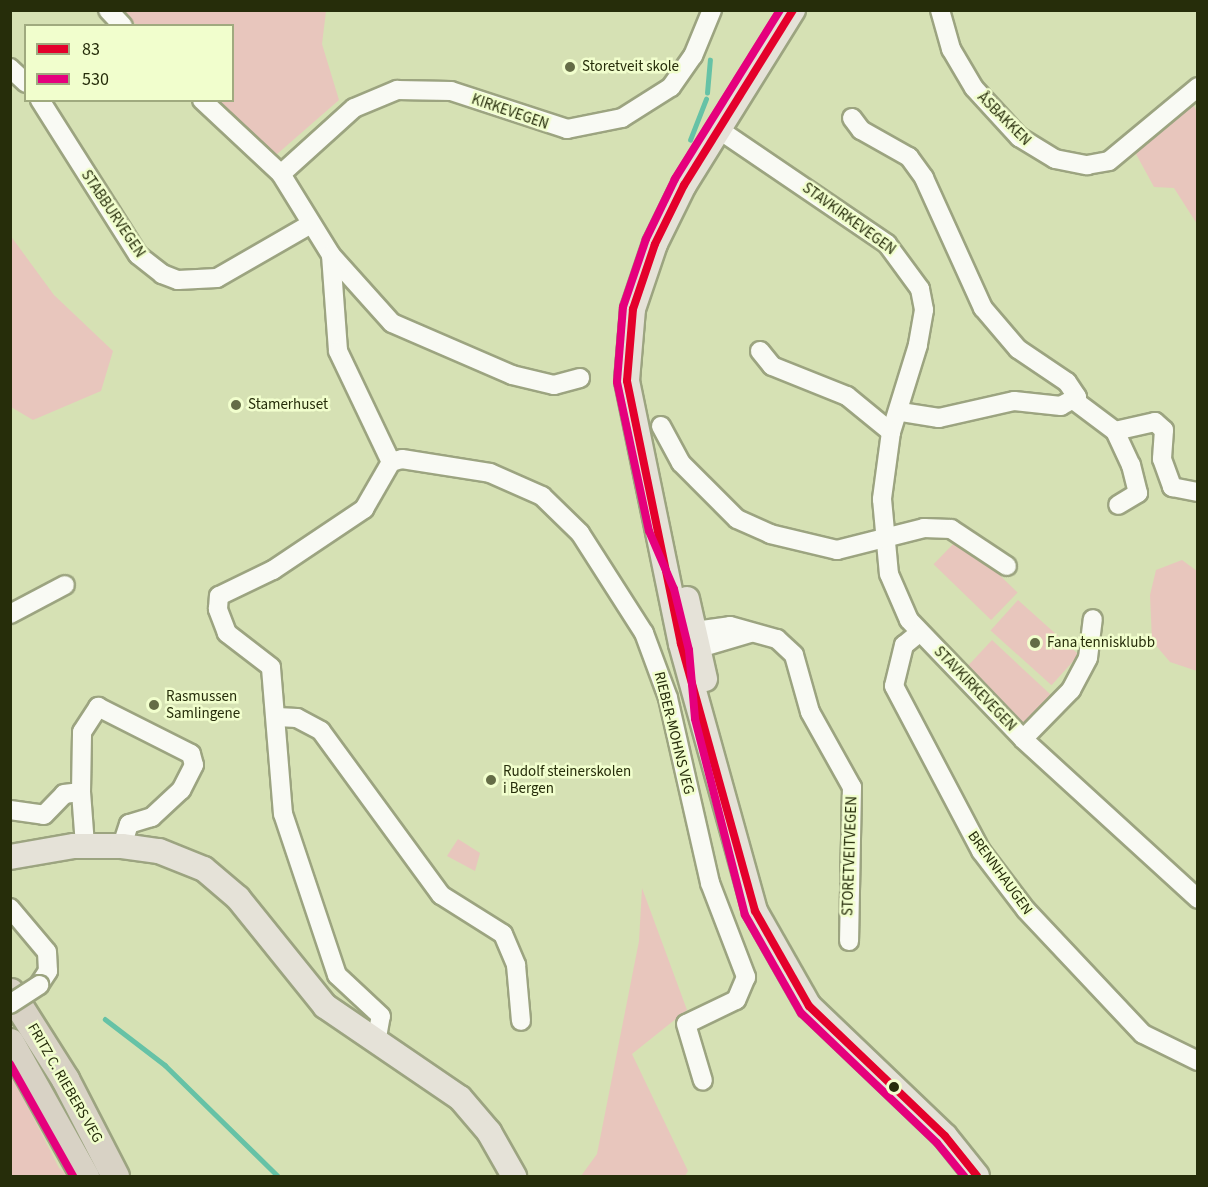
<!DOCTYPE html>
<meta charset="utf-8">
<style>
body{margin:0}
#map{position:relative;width:1208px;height:1187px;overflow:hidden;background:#d6e1b4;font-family:"Source Sans 3",sans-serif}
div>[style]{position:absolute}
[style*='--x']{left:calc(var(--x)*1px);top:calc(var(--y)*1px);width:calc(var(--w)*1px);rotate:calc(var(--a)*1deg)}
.green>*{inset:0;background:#e8c6bd;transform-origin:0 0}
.stream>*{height:4.5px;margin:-2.25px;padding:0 2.25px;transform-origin:2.25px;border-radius:2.25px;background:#66c2a6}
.roads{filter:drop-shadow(2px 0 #9ca480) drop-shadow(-2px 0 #9ca480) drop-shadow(0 2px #9ca480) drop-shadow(0 -2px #9ca480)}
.minor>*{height:18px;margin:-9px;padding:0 9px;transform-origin:9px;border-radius:9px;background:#f9faf4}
.major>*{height:24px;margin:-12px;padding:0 12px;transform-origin:12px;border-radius:12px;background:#e5e2d8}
.highway>*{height:27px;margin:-13.5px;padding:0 13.5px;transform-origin:13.5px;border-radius:13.5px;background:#d8d2c5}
.bridges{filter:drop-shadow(2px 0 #9ca480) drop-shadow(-2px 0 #9ca480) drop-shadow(0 2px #9ca480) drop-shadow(0 -2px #9ca480)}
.minor-bridge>*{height:18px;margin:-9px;padding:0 9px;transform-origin:9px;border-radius:9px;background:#f9faf4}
.bus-1>*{height:8px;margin:-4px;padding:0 4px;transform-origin:4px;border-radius:4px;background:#e4002b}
.bus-2>*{height:8px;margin:-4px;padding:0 4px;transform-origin:4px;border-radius:4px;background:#e5007d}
.dots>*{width:16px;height:16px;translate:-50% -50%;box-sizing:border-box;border:3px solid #f1fecd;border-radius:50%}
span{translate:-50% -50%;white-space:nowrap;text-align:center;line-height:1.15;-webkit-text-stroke:5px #f1fecd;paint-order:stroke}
.poi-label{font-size:15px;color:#262d0a}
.left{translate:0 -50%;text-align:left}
.street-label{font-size:15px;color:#262d0a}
.frame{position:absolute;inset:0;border:12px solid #262d0a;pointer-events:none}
.legend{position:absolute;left:24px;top:24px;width:210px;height:78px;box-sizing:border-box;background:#f1fecd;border:2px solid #a0aa7f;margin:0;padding:8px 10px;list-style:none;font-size:18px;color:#262d0a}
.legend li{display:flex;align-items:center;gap:12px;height:30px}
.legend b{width:30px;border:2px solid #a0aa7f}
</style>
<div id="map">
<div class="green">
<div style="clip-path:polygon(119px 11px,326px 11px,322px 44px,339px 100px,276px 155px,214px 101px,232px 100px,232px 26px,137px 25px)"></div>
<div style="clip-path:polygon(1191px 100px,1198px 114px,1197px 224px,1174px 188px,1154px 187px,1136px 154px)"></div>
<div style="clip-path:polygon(10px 235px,54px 295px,113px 351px,101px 391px,33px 420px,11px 407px)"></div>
<div style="left:960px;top:537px;width:80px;height:38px;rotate:44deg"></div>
<div style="clip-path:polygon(1182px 560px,1197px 571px,1197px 671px,1170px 662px,1152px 641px,1150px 595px,1156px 570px)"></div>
<div style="left:1018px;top:600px;width:82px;height:41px;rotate:42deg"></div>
<div style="left:992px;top:640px;width:83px;height:41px;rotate:43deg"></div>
<div style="clip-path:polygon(458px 839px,480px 853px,475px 871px,447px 856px)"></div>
<div style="clip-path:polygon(642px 888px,687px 1010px,632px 1054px,688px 1171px,685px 1176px,581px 1176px,597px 1154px,639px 941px)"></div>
<div style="clip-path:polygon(10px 1072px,59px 1168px,69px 1176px,11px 1176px)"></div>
</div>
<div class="stream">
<div style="--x:707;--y:93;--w:33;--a:-85"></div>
<div style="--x:690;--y:140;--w:44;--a:-68.7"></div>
<div style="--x:105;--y:1019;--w:76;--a:37.5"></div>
<div style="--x:165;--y:1065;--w:158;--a:44.5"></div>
</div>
<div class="roads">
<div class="minor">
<div style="--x:108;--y:10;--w:22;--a:47"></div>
<div style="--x:940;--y:10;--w:41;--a:74.2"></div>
<div style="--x:951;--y:49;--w:45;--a:59.5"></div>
<div style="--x:974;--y:88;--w:67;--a:47.4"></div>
<div style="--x:1019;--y:137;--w:42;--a:31.4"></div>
<div style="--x:1055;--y:159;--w:33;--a:11"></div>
<div style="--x:1087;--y:165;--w:22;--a:-10"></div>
<div style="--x:1109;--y:161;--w:116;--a:-39.7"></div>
<div style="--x:10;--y:68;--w:22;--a:43"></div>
<div style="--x:40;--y:100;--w:183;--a:57.7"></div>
<div style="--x:138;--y:255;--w:31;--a:38"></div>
<div style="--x:162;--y:274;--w:17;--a:21"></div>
<div style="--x:178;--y:280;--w:39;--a:-3"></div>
<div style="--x:217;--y:278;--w:108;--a:-29.9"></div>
<div style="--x:202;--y:100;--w:108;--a:43.1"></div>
<div style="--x:281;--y:174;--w:95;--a:58.3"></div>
<div style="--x:331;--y:255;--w:91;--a:48.1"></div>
<div style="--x:392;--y:323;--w:131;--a:23.4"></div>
<div style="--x:512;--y:375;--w:43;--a:13.4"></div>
<div style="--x:554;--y:385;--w:27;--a:-15"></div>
<div style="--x:852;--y:118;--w:15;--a:53"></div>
<div style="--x:861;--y:130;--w:55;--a:29.4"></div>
<div style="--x:909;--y:157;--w:26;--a:54"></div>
<div style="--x:924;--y:178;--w:143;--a:65.6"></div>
<div style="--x:983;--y:308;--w:54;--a:49.5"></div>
<div style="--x:1018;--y:349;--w:59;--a:34"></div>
<div style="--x:1067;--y:382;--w:18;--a:56"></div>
<div style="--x:1077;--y:397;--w:18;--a:151"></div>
<div style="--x:1061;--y:406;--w:47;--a:-173.9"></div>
<div style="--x:1014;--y:401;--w:77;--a:167.2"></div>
<div style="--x:939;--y:418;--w:39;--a:-171"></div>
<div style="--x:721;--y:131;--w:201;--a:34.2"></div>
<div style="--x:887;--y:244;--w:56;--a:53.7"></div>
<div style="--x:920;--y:289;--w:21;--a:79"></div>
<div style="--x:924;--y:310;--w:36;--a:100"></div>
<div style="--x:918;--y:345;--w:91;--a:107.2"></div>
<div style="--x:891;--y:432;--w:68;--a:97.7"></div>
<div style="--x:882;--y:499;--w:75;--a:84.7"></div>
<div style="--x:889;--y:574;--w:50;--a:66.5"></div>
<div style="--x:909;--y:620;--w:165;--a:46.2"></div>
<div style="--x:1023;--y:739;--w:237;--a:42.4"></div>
<div style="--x:281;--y:174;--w:98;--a:-42.1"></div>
<div style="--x:354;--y:108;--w:47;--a:-22.7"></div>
<div style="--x:397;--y:90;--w:54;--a:1.1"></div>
<div style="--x:451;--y:91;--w:122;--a:18.1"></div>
<div style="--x:567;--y:129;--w:56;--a:-11.3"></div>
<div style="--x:622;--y:118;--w:58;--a:-32.3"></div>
<div style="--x:671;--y:87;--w:38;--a:-55"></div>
<div style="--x:693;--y:56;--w:50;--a:-67.6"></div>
<div style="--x:331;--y:255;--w:96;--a:85.8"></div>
<div style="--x:338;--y:351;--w:123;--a:64.5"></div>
<div style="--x:760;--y:351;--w:19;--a:51"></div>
<div style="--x:772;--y:366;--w:81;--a:21.8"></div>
<div style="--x:847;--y:396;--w:57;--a:39.3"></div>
<div style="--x:1075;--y:401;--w:50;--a:36.9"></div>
<div style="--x:1115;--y:431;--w:38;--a:65"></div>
<div style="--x:1131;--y:465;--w:29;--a:76"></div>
<div style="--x:1138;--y:493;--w:23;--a:149"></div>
<div style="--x:661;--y:426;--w:42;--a:61.6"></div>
<div style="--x:681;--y:463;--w:79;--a:45"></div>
<div style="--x:737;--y:519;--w:36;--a:24"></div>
<div style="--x:770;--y:534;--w:69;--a:13.4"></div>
<div style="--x:837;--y:550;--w:90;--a:-14.2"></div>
<div style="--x:924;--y:528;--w:27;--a:2"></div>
<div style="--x:951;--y:529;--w:67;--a:33.5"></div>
<div style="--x:1115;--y:431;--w:41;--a:-12.7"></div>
<div style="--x:1155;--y:422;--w:12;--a:42"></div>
<div style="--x:1164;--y:430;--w:29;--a:94"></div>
<div style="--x:1162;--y:459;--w:30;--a:70"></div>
<div style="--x:1172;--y:487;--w:26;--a:11"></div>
<div style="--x:10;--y:614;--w:62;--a:-27.8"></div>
<div style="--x:919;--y:633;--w:19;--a:141"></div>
<div style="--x:904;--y:645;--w:42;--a:103.7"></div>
<div style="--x:894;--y:686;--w:187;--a:62.2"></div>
<div style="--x:981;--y:851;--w:74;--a:52.7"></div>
<div style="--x:1026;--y:910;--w:170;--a:46.7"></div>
<div style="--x:1143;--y:1034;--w:61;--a:26.1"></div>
<div style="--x:687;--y:639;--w:11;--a:-45"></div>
<div style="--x:695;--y:631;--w:35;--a:-8"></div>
<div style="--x:730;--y:626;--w:49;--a:15.5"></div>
<div style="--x:777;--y:639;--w:23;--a:43"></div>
<div style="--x:794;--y:655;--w:59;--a:74.3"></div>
<div style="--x:810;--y:712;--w:86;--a:60.8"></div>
<div style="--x:852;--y:787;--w:154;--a:91.1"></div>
<div style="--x:688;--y:645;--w:11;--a:15"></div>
<div style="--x:699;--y:648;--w:53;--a:-16.4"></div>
<div style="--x:277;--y:717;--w:20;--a:3"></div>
<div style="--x:297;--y:718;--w:27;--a:28"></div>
<div style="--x:321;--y:731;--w:203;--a:53.8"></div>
<div style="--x:441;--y:895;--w:73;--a:32.2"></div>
<div style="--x:503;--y:934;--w:34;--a:67"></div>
<div style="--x:516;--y:965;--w:56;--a:84.9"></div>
<div style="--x:1023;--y:739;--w:69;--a:-45.6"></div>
<div style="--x:1071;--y:690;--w:36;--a:-62"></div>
<div style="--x:1088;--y:658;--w:39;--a:-83"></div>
<div style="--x:81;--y:792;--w:60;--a:-89"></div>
<div style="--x:82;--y:732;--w:30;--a:-57"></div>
<div style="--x:98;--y:707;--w:104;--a:26.8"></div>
<div style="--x:191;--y:754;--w:11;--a:75"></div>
<div style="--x:194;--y:765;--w:28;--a:117"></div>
<div style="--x:181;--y:790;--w:40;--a:137"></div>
<div style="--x:152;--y:817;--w:24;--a:163"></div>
<div style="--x:129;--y:824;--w:23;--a:108"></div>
<div style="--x:10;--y:810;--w:34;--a:8"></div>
<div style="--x:44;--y:815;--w:29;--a:-46"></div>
<div style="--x:64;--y:794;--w:17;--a:-7"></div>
<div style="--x:81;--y:792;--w:53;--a:85.7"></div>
<div style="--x:10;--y:908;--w:57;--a:49.9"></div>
<div style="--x:47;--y:952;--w:19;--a:87"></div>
<div style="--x:48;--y:971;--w:17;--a:123"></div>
<div style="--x:376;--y:1043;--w:27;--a:-80"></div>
<div style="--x:381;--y:1016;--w:60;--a:-137"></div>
<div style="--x:337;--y:975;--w:170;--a:-108.5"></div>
<div style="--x:283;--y:814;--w:147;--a:-94.7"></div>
<div style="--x:271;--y:667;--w:56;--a:-142.3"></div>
<div style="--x:227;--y:633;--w:26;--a:-111"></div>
<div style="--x:218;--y:609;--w:13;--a:-86"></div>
<div style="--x:219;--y:596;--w:60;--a:-25.7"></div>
<div style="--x:273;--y:570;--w:110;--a:-33.8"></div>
<div style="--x:364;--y:509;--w:54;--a:-60.1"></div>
<div style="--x:391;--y:462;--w:11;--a:-15"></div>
<div style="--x:402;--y:459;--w:89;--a:9"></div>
<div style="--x:490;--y:473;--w:57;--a:23.9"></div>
<div style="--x:542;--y:496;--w:53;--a:44.2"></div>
<div style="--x:580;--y:533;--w:119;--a:57.4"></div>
<div style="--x:644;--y:633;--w:69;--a:69.7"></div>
<div style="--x:668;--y:698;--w:190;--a:77.2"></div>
<div style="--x:710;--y:883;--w:101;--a:69"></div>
<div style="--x:746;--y:977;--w:25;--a:113"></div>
<div style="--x:736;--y:1000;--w:55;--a:154.4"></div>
<div style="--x:686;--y:1024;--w:59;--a:73.4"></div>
</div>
<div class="major">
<div style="--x:793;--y:10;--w:206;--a:121.9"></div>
<div style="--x:684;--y:185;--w:66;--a:116.2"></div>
<div style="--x:655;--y:244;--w:69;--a:108.7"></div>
<div style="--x:633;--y:309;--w:72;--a:94.8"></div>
<div style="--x:627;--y:381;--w:268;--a:78.4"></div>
<div style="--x:681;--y:644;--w:277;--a:74.5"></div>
<div style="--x:755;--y:911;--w:109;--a:60.4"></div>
<div style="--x:809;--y:1006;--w:188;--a:43.7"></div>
<div style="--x:945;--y:1136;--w:51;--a:51.3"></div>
<div style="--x:687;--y:599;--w:82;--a:77.3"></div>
<div style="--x:10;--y:857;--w:65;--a:-9.8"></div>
<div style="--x:74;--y:846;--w:48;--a:0"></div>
<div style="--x:122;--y:846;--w:37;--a:8"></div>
<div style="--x:159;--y:851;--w:48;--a:21.8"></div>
<div style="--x:204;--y:869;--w:45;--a:40.5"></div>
<div style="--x:238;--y:898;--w:139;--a:51.1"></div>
<div style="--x:325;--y:1006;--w:163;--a:34.3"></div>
<div style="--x:460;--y:1098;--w:45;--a:49.5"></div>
<div style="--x:489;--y:1132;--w:51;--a:60.4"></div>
</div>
<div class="highway">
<div style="--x:10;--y:992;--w:103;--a:57.7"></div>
<div style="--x:65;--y:1079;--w:109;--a:62.7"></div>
<div style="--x:10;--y:1042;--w:154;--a:60.8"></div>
</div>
</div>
<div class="bridges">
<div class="minor-bridge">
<div style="--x:10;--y:1004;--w:35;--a:-33"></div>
</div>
</div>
<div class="bus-1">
<div style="--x:793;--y:10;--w:206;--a:121.9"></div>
<div style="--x:684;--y:185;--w:66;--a:116.2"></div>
<div style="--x:655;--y:244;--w:69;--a:108.7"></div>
<div style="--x:633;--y:309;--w:72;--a:94.8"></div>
<div style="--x:627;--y:381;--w:268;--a:78.4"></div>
<div style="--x:681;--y:644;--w:277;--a:74.5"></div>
<div style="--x:755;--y:911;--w:109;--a:60.4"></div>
<div style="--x:809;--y:1006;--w:188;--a:43.7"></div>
<div style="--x:945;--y:1136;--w:51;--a:51.3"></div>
</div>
<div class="bus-2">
<div style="--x:780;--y:10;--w:199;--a:121.9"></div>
<div style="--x:675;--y:179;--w:67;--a:115.8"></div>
<div style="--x:646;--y:239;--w:72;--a:108.7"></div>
<div style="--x:623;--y:307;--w:75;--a:94.6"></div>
<div style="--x:617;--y:382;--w:152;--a:77.9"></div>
<div style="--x:649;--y:531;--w:63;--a:66.7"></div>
<div style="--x:674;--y:589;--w:63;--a:76.2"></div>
<div style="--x:689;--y:650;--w:69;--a:85"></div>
<div style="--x:695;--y:719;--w:202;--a:75.7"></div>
<div style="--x:745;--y:915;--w:113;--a:60.3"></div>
<div style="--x:801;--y:1013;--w:188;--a:43.7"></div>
<div style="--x:937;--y:1143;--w:43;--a:50.7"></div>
<div style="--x:10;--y:1064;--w:129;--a:60.6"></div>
</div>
<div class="dots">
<div style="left:570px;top:67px;background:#646c46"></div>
<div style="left:236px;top:405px;background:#646c46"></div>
<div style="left:1035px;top:643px;background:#646c46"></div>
<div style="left:154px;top:705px;background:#646c46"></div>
<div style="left:491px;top:780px;background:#646c46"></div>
<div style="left:894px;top:1087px;background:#262d0a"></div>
</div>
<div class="poi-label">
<span class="left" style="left:582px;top:67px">Storetveit skole</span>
<span class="left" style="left:248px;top:405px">Stamerhuset</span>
<span class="left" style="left:1047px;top:643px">Fana tennisklubb</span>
<span class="left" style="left:166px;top:705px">Rasmussen<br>Samlingene</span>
<span class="left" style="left:503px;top:780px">Rudolf steinerskolen<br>i Bergen</span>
</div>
<div class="street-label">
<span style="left:510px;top:112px;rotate:19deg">KIRKEVEGEN</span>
<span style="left:1004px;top:119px;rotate:45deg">ÅSBAKKEN</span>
<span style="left:113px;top:214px;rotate:56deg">STABBURVEGEN</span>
<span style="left:849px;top:219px;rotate:36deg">STAVKIRKEVEGEN</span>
<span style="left:975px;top:689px;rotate:46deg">STAVKIRKEVEGEN</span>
<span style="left:674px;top:733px;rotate:76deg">RIEBER-MOHNS VEG</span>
<span style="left:850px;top:856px;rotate:-88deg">STORETVEITVEGEN</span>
<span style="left:1000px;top:873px;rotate:54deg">BRENNHAUGEN</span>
<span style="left:65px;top:1083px;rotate:60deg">FRITZ C. RIEBERS VEG</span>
</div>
<div class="frame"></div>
<ul class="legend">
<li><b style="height:8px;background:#e4002b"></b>83</li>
<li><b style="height:8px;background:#e5007d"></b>530</li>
</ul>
</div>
